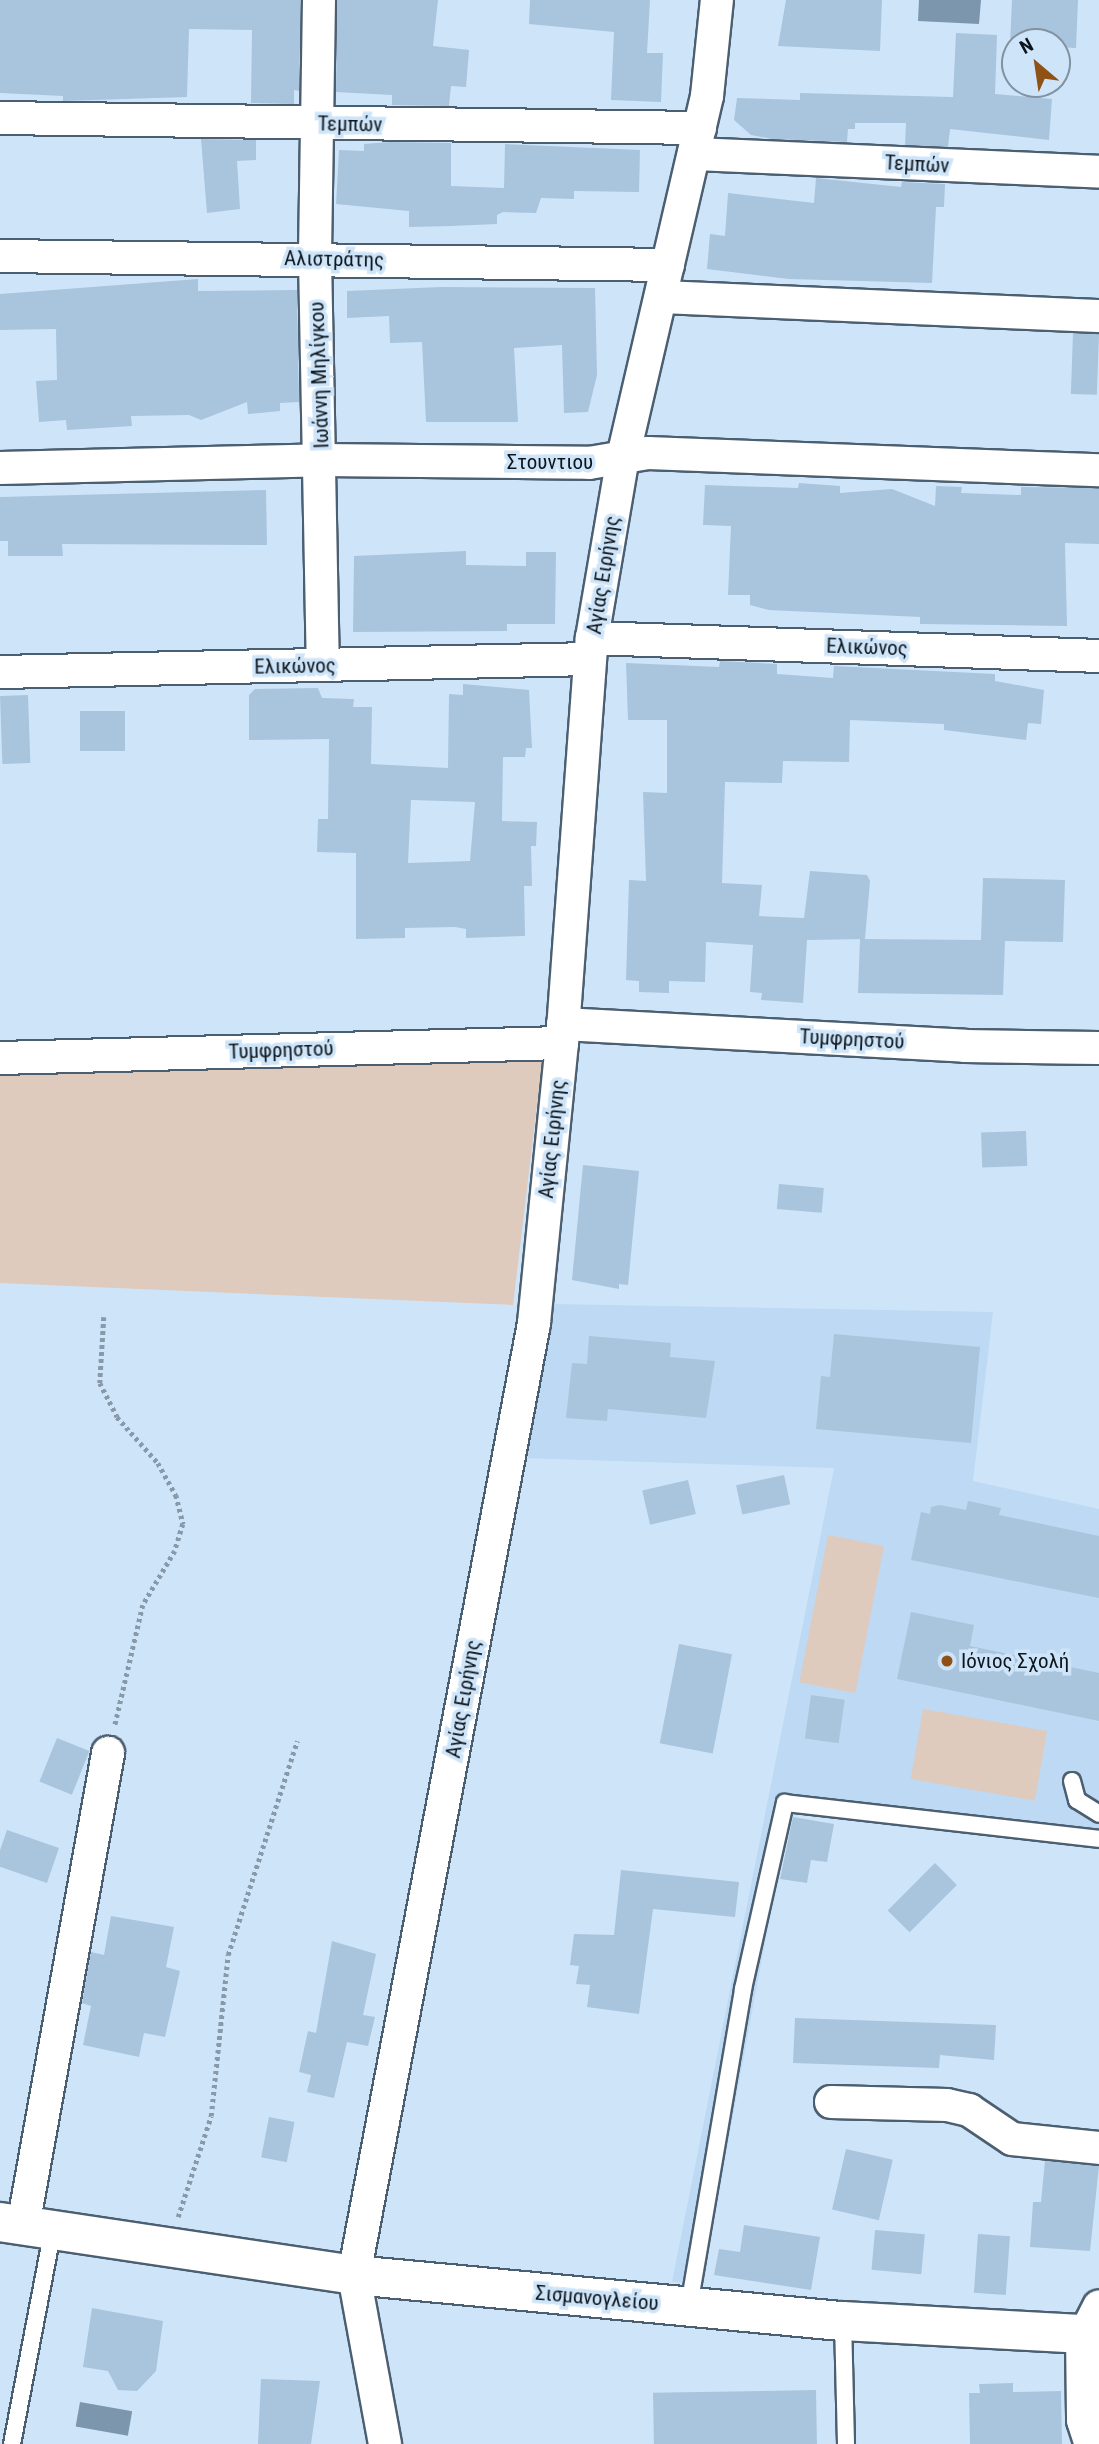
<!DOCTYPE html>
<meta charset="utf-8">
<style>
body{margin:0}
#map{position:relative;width:1099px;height:2444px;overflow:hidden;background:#cee5f9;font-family:"Roboto Condensed",sans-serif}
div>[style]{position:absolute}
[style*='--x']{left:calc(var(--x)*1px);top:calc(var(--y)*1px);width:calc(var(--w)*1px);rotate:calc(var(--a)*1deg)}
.built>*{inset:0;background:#bdd9f3}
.green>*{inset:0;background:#decbbd;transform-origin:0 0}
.water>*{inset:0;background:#7c96ae;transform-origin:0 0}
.building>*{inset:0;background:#a9c4dd;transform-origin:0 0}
.path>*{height:4.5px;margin-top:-2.25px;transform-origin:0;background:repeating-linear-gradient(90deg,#889aa9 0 3.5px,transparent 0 7px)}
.roads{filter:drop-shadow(2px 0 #4c5f71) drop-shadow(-2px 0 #4c5f71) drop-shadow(0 2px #4c5f71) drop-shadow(0 -2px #4c5f71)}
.lane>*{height:16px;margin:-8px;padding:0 8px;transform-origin:8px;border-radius:8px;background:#fff}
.street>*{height:32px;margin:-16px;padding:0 16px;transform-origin:16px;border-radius:16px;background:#fff}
.secondary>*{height:38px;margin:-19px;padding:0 19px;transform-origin:19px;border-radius:19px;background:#fff}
.dots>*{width:19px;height:19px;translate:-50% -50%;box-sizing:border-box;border:4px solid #cee5f9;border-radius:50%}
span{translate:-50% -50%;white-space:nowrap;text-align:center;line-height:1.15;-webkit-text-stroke:7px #cee5f9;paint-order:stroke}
.street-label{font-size:21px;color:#0d151c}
.poi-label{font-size:21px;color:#0d151c}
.left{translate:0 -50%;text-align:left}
.north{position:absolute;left:1001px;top:28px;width:70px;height:70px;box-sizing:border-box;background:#cee5f9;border:2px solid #8192a1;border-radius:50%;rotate:331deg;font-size:19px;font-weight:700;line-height:28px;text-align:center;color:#0d151c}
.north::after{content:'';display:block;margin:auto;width:24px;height:32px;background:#8f5214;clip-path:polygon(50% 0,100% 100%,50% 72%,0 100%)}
</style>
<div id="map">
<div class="built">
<div style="clip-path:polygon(551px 1304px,993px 1312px,973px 1481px,1099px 1509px,1099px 1849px,789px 1812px,702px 2283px,672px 2282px,834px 1468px,521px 1458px)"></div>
</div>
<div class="green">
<div style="clip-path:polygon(543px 1055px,513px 1305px,0 1283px,0 1074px)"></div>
<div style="left:828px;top:1535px;width:57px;height:150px;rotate:11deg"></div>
<div style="left:923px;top:1709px;width:126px;height:71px;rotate:10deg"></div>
</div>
<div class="water">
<div style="clip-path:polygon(919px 0,981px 0,979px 24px,918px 21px)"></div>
<div style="left:80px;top:2402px;width:53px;height:25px;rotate:10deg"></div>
</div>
<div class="building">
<div style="clip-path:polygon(0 0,301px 0,299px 91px,294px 90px,294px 104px,251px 103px,252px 30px,189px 29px,187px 97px,63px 101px,63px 96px,0 93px)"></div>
<div style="clip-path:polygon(337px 0,438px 0,433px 46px,469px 50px,466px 87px,451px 86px,449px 106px,392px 105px,392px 95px,336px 92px)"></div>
<div style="clip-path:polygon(530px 0,650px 0,647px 53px,663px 53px,661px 102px,611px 100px,614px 32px,529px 24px)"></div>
<div style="clip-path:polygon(786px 0,882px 0,880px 51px,778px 46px)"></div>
<div style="clip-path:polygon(1012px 0,1078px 0,1076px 48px,1057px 47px,1057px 42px,1010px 45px)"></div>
<div style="clip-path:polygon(956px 33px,997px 35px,995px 94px,1052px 99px,1049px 140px,950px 129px,948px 147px,905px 145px,906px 123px,855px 123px,855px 129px,848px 129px,847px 142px,772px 139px,751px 135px,734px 120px,737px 98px,800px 100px,800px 93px,953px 97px)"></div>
<div style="clip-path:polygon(201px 139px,256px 140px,256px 160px,237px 161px,240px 209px,207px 213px)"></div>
<div style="clip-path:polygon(390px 142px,451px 143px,451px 186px,504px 188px,505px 144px,640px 150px,639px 192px,574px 191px,574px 199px,541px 198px,536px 213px,503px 212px,497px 215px,497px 224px,451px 226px,409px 227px,409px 211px,336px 204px,339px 150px,364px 151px,364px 144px)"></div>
<div style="clip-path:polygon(816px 178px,901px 187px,902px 182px,945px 184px,944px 207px,936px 207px,932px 283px,789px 279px,707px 269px,710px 234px,725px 236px,728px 193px,814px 203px)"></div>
<div style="clip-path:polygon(198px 279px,198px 291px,297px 290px,299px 402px,280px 403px,280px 411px,248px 414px,247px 402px,201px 420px,189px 415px,131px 416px,132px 426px,67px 430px,66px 420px,39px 422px,36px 381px,57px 380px,56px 329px,0 330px,0 294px)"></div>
<div style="clip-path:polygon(441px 287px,595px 288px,597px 375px,588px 412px,564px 413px,562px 345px,514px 348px,518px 422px,426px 422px,422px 342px,390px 343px,389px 316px,347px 318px,347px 291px)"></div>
<div style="left:1073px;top:333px;width:26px;height:61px;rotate:2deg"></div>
<div style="clip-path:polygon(799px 483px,840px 486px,840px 493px,892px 489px,935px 506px,936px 486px,962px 487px,961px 493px,1021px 495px,1021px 487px,1099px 488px,1099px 544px,1065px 543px,1067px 626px,920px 624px,920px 617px,769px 610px,750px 605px,750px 595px,728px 595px,731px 526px,703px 525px,705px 485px,798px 488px)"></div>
<div style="clip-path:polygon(266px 490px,267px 545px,62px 544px,63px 556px,8px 556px,8px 541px,0 541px,0 497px)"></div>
<div style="clip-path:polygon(466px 551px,466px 565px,526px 566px,526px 552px,556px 552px,555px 624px,507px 624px,507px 631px,353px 632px,354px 556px)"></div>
<div style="clip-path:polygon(720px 661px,777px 664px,777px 674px,833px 678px,834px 666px,995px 674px,995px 681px,1044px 690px,1041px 724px,1028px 723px,1026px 740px,944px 730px,944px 724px,850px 720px,849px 762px,783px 761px,782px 783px,725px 782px,722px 883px,762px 885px,759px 916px,804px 918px,810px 871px,867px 875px,870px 881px,865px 939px,807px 940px,803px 1003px,761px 1000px,762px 993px,750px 992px,753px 945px,706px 942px,705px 982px,669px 981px,669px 993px,639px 992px,639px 981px,626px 980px,629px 880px,646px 881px,643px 792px,667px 793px,667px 720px,628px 720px,626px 663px,719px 667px)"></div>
<div style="clip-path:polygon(evenodd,463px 684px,529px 690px,532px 748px,526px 748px,525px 757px,503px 757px,502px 821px,537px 822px,536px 846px,531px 846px,532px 886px,524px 886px,525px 936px,466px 938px,466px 929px,455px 927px,405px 928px,405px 938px,356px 939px,356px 853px,317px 852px,318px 819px,328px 819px,329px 739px,249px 740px,249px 695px,255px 689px,318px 688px,322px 698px,354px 699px,353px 707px,372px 707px,371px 764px,448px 768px,449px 694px,463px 695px,463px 684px,411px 800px,475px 802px,470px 861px,408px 863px,411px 800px)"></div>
<div style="left:28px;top:695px;width:68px;height:28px;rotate:88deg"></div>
<div style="left:80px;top:711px;width:45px;height:40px"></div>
<div style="clip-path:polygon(983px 878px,1065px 880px,1063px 942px,1005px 941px,1003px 995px,858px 993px,860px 939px,981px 940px)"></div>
<div style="left:1026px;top:1131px;width:35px;height:45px;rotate:88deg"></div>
<div style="clip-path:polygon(583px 1165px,639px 1171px,628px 1285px,619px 1284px,619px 1289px,572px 1280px)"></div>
<div style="left:779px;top:1184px;width:45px;height:25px;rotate:5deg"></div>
<div style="clip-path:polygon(834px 1334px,980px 1347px,971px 1443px,816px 1429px,821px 1376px,830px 1377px)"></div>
<div style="clip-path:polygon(589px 1336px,671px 1343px,670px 1357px,715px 1361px,706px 1418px,608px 1409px,607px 1421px,566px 1418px,572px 1363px,587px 1364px)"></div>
<div style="left:784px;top:1475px;width:30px;height:49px;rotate:78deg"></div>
<div style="left:688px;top:1480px;width:35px;height:47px;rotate:77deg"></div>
<div style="clip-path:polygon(968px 1501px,1001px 1508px,999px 1515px,1099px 1536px,1099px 1598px,911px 1560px,921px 1512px,930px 1514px,931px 1507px,940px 1505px,966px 1510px)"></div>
<div style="clip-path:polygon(911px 1612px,974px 1625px,970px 1646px,1099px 1673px,1099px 1721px,897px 1679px)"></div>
<div style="left:679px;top:1644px;width:54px;height:101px;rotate:11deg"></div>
<div style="left:811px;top:1695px;width:34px;height:44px;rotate:8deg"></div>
<div style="left:57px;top:1738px;width:35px;height:47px;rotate:22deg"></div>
<div style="clip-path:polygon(793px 1817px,834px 1824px,827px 1862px,811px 1860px,807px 1883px,780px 1879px)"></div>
<div style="left:7px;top:1830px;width:55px;height:37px;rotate:19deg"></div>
<div style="left:935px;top:1863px;width:31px;height:67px;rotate:45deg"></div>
<div style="clip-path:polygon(621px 1870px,739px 1882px,735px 1917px,653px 1909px,639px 2014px,587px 2007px,590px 1985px,576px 1984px,579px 1966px,570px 1965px,574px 1934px,614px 1935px)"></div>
<div style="clip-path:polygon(111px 1916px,174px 1927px,166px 1967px,180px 1971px,165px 2037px,144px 2033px,139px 2057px,83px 2045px,91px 2006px,82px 2003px,91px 1952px,104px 1955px)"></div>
<div style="clip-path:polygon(332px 1941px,376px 1954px,363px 2015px,375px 2017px,368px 2046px,347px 2042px,334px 2098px,307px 2092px,311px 2075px,299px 2072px,308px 2031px,316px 2033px)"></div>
<div style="clip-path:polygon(795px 2018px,996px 2025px,994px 2060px,940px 2055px,939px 2068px,793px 2063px)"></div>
<div style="left:269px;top:2117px;width:26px;height:41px;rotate:11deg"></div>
<div style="left:846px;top:2149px;width:48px;height:62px;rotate:13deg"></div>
<div style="clip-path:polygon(1045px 2161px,1099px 2166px,1090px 2251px,1030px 2247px,1033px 2202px,1041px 2202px)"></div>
<div style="clip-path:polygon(744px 2225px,820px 2237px,811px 2290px,714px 2275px,719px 2249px,740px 2252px)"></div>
<div style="left:875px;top:2230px;width:50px;height:40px;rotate:5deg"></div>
<div style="left:978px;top:2234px;width:32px;height:59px;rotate:4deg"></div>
<div style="clip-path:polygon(92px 2308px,163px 2321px,156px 2371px,137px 2391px,118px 2390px,108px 2371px,83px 2367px)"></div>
<div style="clip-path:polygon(261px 2379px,320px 2381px,311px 2444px,258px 2444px)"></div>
<div style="clip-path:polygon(1013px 2383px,1013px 2392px,1061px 2391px,1062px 2444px,970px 2444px,969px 2393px,980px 2393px,979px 2384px)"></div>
<div style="left:816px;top:2390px;width:54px;height:163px;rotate:89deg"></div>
</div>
<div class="path">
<div style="--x:104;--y:1317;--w:66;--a:93.5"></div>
<div style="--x:100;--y:1383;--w:38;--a:63"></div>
<div style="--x:117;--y:1417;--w:62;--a:48.3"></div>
<div style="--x:158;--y:1463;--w:37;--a:61"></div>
<div style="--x:176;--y:1495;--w:30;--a:76"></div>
<div style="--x:183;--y:1524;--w:28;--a:107"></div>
<div style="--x:175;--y:1551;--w:63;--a:120.7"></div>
<div style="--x:143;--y:1605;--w:123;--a:103.1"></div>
<div style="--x:178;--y:2217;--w:106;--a:-71.9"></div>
<div style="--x:211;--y:2116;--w:162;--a:-84"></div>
<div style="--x:228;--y:1955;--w:225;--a:-72.1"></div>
</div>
<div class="roads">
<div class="lane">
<div style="--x:1072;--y:1781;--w:20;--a:75"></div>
<div style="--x:1077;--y:1800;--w:26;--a:32"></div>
<div style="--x:689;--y:2306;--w:322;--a:-80.3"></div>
<div style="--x:743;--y:1989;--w:191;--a:-77.3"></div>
<div style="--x:785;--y:1803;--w:316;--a:6.5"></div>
<div style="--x:843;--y:2321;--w:123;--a:88.6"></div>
<div style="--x:12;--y:2444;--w:218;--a:-79.2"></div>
</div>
<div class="street">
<div style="--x:319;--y:0;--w:258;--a:90.9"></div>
<div style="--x:315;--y:258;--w:407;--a:88.9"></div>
<div style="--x:0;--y:118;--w:700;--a:0.82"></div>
<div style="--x:694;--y:154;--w:405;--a:2.5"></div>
<div style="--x:0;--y:256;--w:668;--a:0.77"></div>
<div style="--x:661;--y:297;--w:438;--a:2.5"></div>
<div style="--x:0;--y:468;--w:322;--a:-1.4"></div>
<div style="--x:322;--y:460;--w:267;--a:0.6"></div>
<div style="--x:589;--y:463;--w:60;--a:-9.6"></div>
<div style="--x:648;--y:453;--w:451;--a:2.2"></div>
<div style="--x:592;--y:638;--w:507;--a:2.03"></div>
<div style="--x:0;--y:672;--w:590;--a:-1.26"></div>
<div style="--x:563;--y:1024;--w:403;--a:3.1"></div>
<div style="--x:965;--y:1046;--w:134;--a:0.9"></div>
<div style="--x:0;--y:1058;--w:562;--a:-1.53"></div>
<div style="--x:831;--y:2102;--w:116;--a:1.5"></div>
<div style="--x:947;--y:2105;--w:23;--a:13"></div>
<div style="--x:969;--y:2110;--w:52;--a:34"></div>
<div style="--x:1012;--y:2139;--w:87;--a:5.9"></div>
<div style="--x:23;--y:2226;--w:481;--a:-79.8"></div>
<div style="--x:1085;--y:2334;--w:31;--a:-63"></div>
<div style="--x:385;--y:2444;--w:172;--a:-100.4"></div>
<div style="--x:354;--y:2275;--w:969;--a:-79.29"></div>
<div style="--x:534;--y:1323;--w:281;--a:-84.3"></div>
<div style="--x:562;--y:1043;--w:406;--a:-85.8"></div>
<div style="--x:592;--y:638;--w:184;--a:-80.3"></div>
<div style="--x:623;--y:457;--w:371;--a:-76.9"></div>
<div style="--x:707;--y:96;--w:97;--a:-84.1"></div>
</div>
<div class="secondary">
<div style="--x:0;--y:2222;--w:358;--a:8.5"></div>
<div style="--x:354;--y:2275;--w:491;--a:5.4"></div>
<div style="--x:843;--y:2321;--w:242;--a:3.1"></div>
<div style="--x:1085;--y:2334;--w:86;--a:89.3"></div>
<div style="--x:1086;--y:2420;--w:25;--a:72"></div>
</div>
</div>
<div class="dots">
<div style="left:947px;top:1661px;background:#8f5214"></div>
</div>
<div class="street-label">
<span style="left:350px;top:124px;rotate:1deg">Τεμπών</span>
<span style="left:917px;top:164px;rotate:3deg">Τεμπών</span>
<span style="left:334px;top:259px;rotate:1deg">Αλιστράτης</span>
<span style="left:319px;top:375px;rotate:-92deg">Ιωάννη Μηλίγκου</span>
<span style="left:550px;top:462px">Στουντιου</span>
<span style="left:603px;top:575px;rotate:-81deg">Αγίας Ειρήνης</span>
<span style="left:867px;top:647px;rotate:2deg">Ελικώνος</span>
<span style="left:295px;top:666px;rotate:-1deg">Ελικώνος</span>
<span style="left:852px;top:1039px;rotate:3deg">Τυμφρηστού</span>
<span style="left:281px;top:1050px;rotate:-2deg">Τυμφρηστού</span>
<span style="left:552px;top:1139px;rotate:-84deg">Αγίας Ειρήνης</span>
<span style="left:463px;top:1699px;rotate:-80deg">Αγίας Ειρήνης</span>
<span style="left:597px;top:2298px;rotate:5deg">Σισμανογλείου</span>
</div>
<div class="poi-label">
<span class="left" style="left:961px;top:1661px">Ιόνιος Σχολή</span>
</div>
<div class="north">N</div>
</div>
